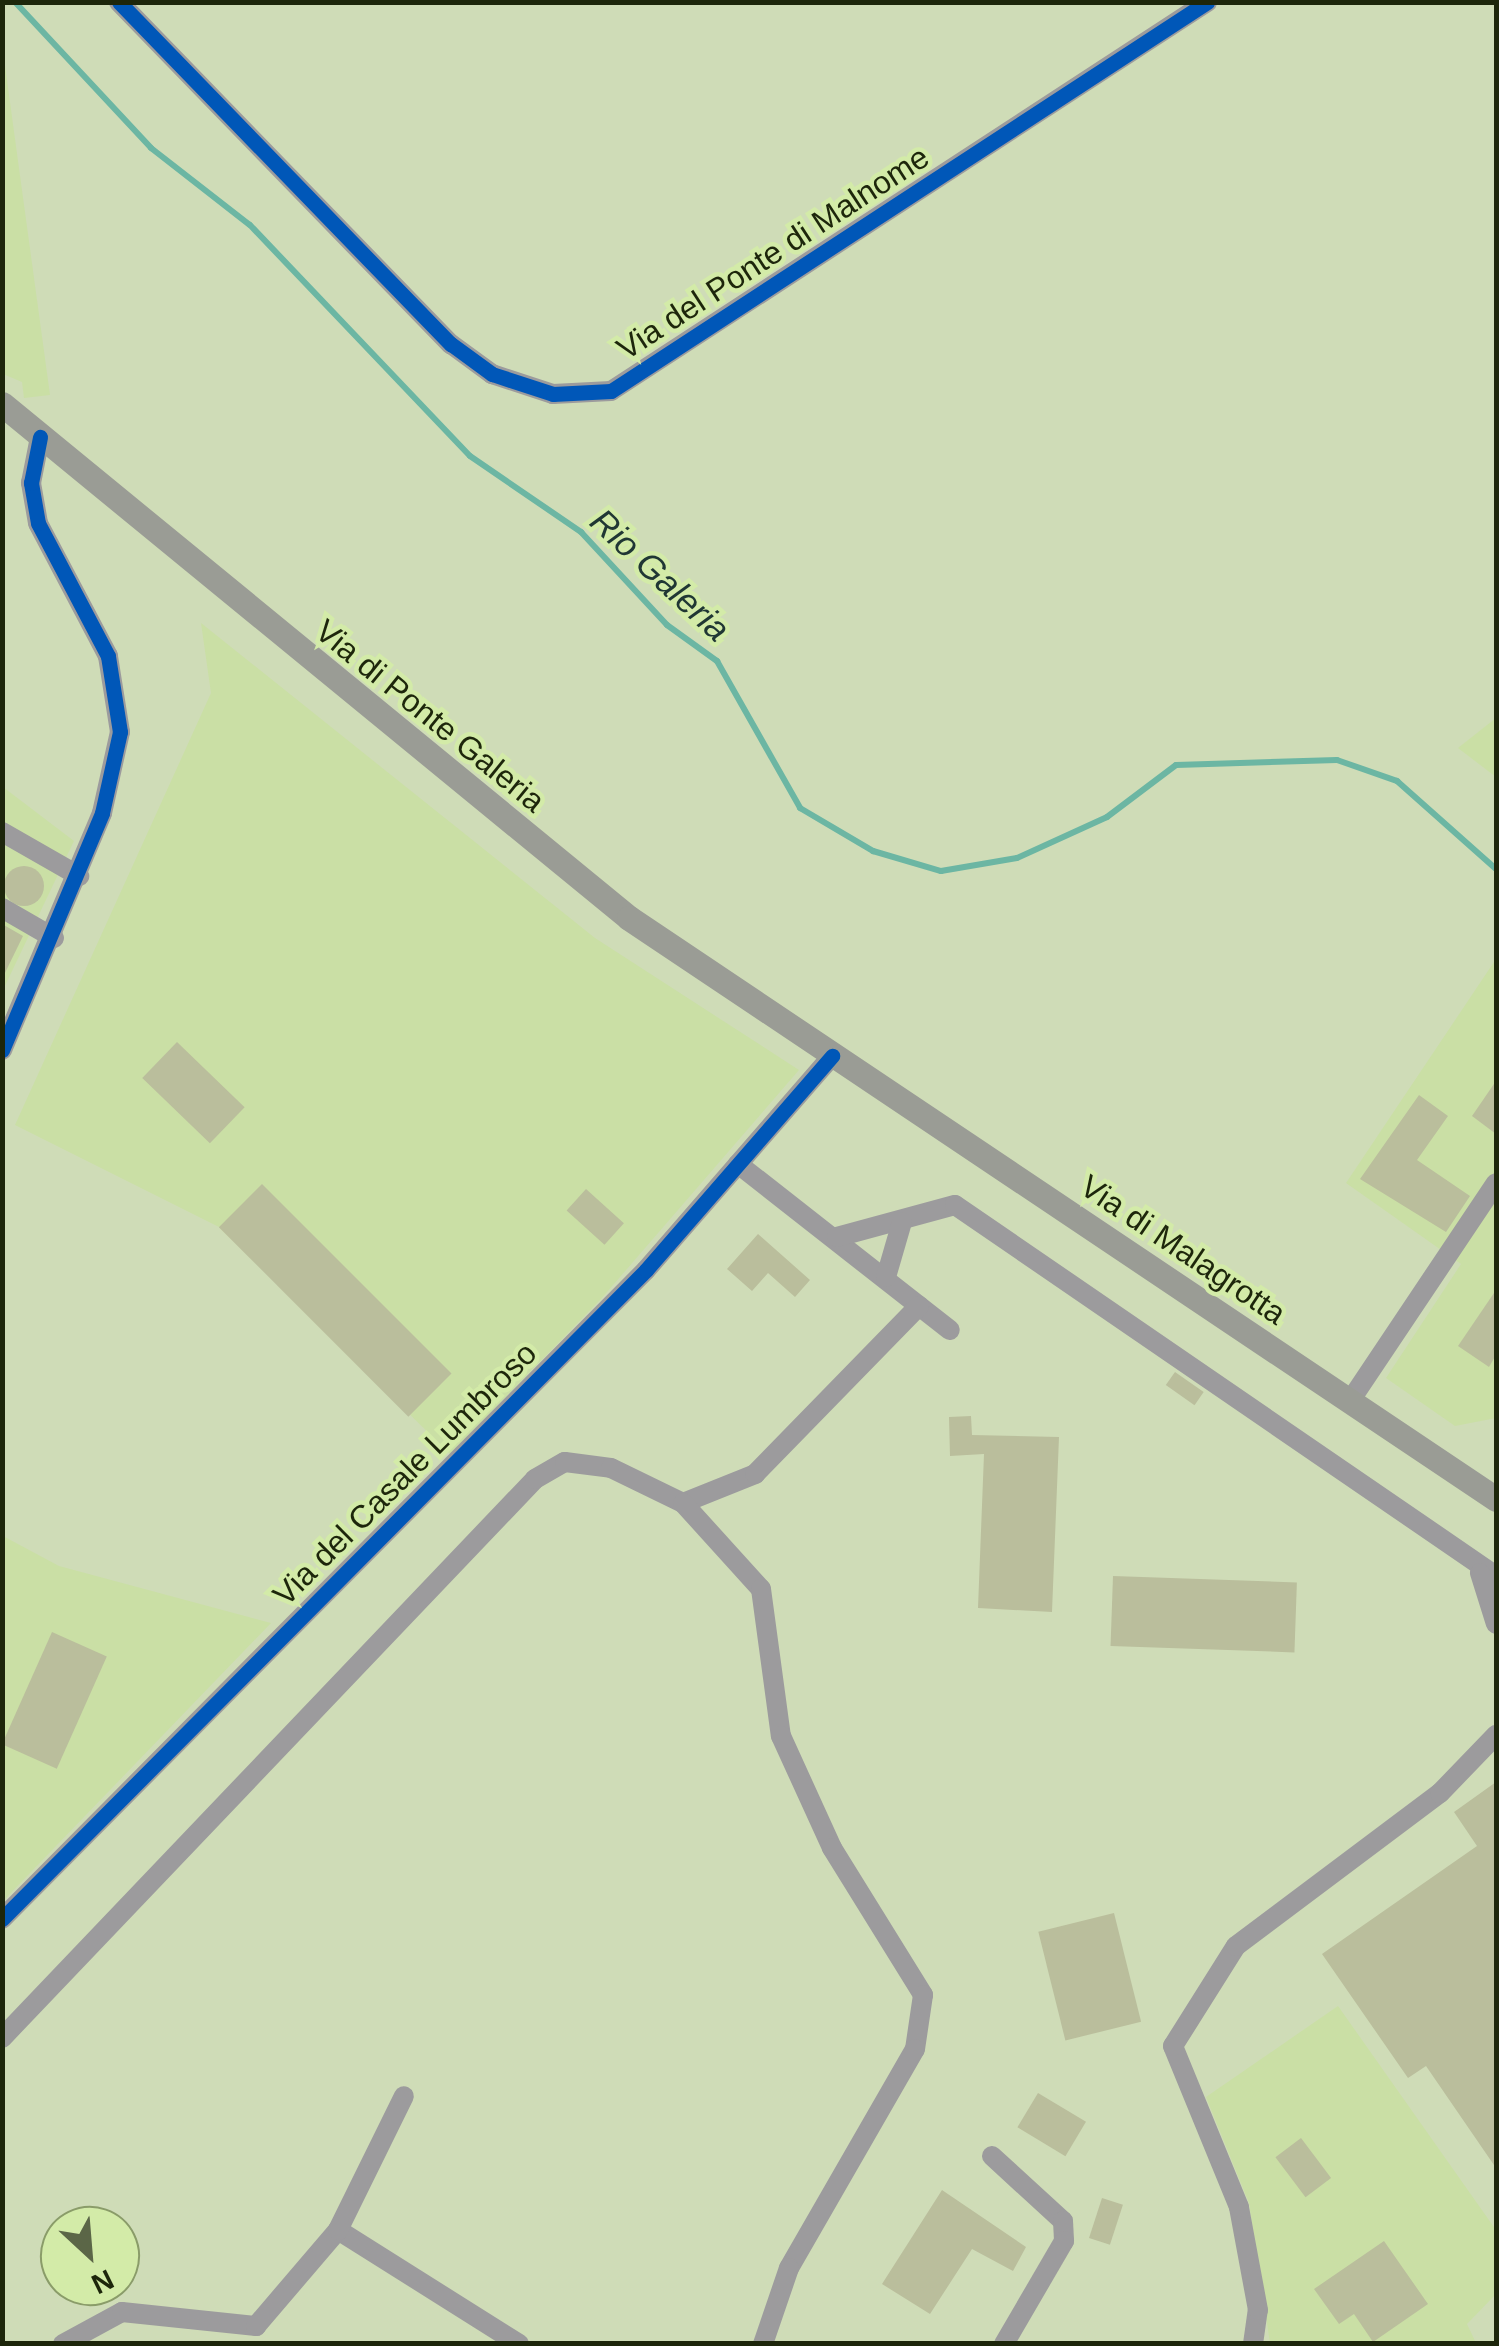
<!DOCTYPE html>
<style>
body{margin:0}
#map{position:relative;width:1499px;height:2346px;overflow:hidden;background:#cfdcb7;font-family:Helvetica,sans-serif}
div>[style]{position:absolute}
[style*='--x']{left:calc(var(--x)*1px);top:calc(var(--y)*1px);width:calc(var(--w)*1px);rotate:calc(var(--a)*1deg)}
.built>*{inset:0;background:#cadfa5}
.stream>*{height:6px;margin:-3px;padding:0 3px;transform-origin:3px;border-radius:3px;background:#6cb6a3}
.building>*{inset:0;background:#babe9c;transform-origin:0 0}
.round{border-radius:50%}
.minor>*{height:20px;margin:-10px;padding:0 10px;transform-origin:10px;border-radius:10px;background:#9c9b9d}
.major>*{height:25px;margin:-12.5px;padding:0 12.5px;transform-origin:12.5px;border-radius:12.5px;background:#9a9c95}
.cycleway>*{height:15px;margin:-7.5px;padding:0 7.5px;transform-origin:7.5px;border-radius:7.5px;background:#0057b8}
span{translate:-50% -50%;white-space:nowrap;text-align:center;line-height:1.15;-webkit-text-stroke:9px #d3eba8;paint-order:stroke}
.street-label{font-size:32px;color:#1d260b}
.water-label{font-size:35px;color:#203734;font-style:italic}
.frame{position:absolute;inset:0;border:5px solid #1d260b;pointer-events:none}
.north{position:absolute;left:40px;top:2206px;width:100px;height:100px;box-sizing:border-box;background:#d3eba8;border:2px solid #8a9c69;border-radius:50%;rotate:154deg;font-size:28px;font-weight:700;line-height:40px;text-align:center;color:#1d260b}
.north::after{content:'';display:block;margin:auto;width:35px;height:45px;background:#5b6647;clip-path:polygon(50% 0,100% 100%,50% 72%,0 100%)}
</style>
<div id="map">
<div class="built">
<div style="clip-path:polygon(3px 51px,50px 395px,24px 398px,22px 382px,3px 374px)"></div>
<div style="clip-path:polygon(201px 623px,595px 938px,799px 1070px,601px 1299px,450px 1454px,219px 1227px,15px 1125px,211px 693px)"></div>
<div style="clip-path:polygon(1496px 718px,1496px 777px,1458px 748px)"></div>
<div style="clip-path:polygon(3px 787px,74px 841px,3px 990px)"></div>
<div style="clip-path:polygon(1496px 959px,1496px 1418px,1455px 1426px,1386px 1378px,1461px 1264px,1346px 1183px)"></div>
<div style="clip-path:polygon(3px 1536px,59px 1566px,271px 1623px,3px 1901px)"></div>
<div style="clip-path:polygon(1338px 2006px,1496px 2230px,1496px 2294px,1467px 2324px,1476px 2343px,1270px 2343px,1249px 2203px,1206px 2097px)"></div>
</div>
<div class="stream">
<div style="--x:15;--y:2;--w:200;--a:47"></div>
<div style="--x:151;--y:148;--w:125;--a:37.9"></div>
<div style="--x:250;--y:225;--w:319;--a:46.4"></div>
<div style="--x:470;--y:456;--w:135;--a:34.4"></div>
<div style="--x:581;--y:532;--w:127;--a:47.2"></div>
<div style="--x:667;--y:625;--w:62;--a:35.8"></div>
<div style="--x:717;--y:661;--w:169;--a:60.5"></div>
<div style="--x:800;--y:808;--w:85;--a:30.5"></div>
<div style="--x:873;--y:851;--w:71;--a:16.4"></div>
<div style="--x:941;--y:871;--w:77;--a:-9.7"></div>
<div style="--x:1017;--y:858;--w:99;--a:-24.5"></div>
<div style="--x:1107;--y:817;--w:86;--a:-37"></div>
<div style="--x:1176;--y:765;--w:161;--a:-1.8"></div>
<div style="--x:1337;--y:760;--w:64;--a:19.3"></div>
<div style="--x:1397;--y:781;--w:132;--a:41.6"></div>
</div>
<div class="building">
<div class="round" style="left:4px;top:866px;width:40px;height:40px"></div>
<div style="clip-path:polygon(2px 924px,23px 936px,2px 979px)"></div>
<div style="left:177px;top:1042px;width:94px;height:50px;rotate:44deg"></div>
<div style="clip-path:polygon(1496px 1081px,1496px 1134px,1472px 1116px)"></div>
<div style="clip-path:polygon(1419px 1095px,1448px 1116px,1417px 1160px,1470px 1196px,1446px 1232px,1360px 1179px)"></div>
<div style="left:262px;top:1184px;width:268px;height:61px;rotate:45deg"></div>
<div style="left:586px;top:1189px;width:51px;height:29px;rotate:42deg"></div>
<div style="clip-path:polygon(758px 1234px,810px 1280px,795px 1297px,768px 1273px,752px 1291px,727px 1269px)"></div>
<div style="clip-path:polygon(1496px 1290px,1496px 1355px,1489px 1367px,1458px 1346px)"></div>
<div style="left:1175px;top:1372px;width:35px;height:16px;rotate:35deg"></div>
<div style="clip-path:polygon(971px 1416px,972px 1435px,1059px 1437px,1052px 1612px,978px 1608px,984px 1454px,950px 1456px,949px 1417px)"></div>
<div style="left:1113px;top:1576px;width:184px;height:70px;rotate:2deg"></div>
<div style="left:52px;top:1632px;width:60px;height:123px;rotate:24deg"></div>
<div style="clip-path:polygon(1496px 1782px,1496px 2168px,1426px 2066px,1408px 2078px,1322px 1954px,1477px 1846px,1454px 1812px)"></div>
<div style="left:1114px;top:1913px;width:112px;height:78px;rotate:76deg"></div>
<div style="left:1038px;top:2093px;width:56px;height:40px;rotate:31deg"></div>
<div style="left:1301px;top:2138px;width:50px;height:32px;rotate:53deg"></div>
<div style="clip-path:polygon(942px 2190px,1026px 2247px,1013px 2271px,972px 2249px,930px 2314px,882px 2284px)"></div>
<div style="left:1102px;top:2198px;width:22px;height:42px;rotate:18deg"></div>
<div style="clip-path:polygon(1384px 2241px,1428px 2304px,1373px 2342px,1354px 2314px,1339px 2324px,1314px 2289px)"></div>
</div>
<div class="minor">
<div style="--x:119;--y:2;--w:477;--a:45.9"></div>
<div style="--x:451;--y:344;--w:51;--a:36.2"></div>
<div style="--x:492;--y:374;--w:64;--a:18.2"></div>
<div style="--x:553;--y:394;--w:58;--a:-3"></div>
<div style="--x:611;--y:391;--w:712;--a:-33.13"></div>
<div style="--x:2;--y:832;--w:89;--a:29.7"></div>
<div style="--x:2;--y:908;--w:60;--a:30"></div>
<div style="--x:2;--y:1050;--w:257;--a:-67.1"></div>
<div style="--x:102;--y:813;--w:83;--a:-77.5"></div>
<div style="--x:120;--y:732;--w:77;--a:-99"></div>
<div style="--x:108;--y:656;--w:150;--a:-117.8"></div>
<div style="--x:38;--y:523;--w:41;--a:-99.9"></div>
<div style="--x:31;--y:483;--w:47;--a:-78.9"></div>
<div style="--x:738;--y:1164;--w:269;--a:38.1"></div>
<div style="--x:837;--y:1237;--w:122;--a:-15.2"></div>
<div style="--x:955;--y:1205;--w:656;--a:34.44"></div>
<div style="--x:886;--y:1277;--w:57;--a:-73.8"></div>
<div style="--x:1350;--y:1401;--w:262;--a:-56.2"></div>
<div style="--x:683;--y:1503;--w:78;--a:-21.9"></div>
<div style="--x:755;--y:1474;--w:235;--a:-45.7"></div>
<div style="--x:1480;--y:1573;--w:53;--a:72.6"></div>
<div style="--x:2;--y:1919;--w:914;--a:-45.22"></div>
<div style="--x:646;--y:1270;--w:284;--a:-49"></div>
<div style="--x:2;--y:2038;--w:772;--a:-46.36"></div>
<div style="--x:535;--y:1479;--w:34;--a:-30"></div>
<div style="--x:565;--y:1462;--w:46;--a:7.4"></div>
<div style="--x:611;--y:1468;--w:80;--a:25.9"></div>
<div style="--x:683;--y:1503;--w:116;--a:47.8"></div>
<div style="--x:761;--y:1589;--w:148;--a:82.3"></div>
<div style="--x:781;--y:1736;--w:123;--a:65.5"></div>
<div style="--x:832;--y:1848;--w:173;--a:58.2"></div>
<div style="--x:923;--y:1995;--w:55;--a:98.4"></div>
<div style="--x:915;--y:2049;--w:253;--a:119.9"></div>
<div style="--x:789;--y:2268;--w:80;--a:108.9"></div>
<div style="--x:992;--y:2156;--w:96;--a:42.5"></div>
<div style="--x:1063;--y:2221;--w:20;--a:87"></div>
<div style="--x:1064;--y:2241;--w:119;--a:120.2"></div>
<div style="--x:338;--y:2230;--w:214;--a:32.2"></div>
<div style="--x:63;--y:2344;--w:67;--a:-28.5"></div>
<div style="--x:122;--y:2312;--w:135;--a:6"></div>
<div style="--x:256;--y:2326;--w:126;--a:-49.5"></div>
<div style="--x:338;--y:2230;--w:149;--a:-63.8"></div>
<div style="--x:1253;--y:2344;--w:34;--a:-82"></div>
<div style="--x:1258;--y:2310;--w:105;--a:-100.5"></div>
<div style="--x:1239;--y:2207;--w:174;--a:-112.3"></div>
<div style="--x:1173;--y:2046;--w:118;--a:-57.8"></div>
<div style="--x:1236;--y:1946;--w:255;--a:-36.9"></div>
<div style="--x:1440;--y:1793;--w:81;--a:-46"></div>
</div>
<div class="major">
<div style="--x:2;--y:404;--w:811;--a:39.34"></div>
<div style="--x:629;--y:918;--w:1044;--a:33.83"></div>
</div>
<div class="cycleway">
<div style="--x:119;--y:2;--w:477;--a:45.9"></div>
<div style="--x:451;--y:344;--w:51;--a:36.2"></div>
<div style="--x:492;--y:374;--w:64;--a:18.2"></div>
<div style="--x:553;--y:394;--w:58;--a:-3"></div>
<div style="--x:611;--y:391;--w:712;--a:-33.13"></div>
<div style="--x:2;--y:1050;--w:257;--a:-67.1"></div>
<div style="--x:102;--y:813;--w:83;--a:-77.5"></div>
<div style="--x:120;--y:732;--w:77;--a:-99"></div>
<div style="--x:108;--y:656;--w:150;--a:-117.8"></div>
<div style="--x:38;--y:523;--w:41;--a:-99.9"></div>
<div style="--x:31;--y:483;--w:47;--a:-78.9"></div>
<div style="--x:2;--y:1919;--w:914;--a:-45.22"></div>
<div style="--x:646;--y:1270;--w:284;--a:-49"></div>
</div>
<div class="street-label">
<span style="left:773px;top:253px;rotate:-33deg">Via del Ponte di Malnome</span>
<span style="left:430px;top:716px;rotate:39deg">Via di Ponte Galeria</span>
<span style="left:1183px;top:1250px;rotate:34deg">Via di Malagrotta</span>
<span style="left:405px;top:1474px;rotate:-45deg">Via del Casale Lumbroso</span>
</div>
<div class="water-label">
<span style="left:660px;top:575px;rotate:43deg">Rio Galeria</span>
</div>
<div class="frame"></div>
<div class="north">N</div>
</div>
